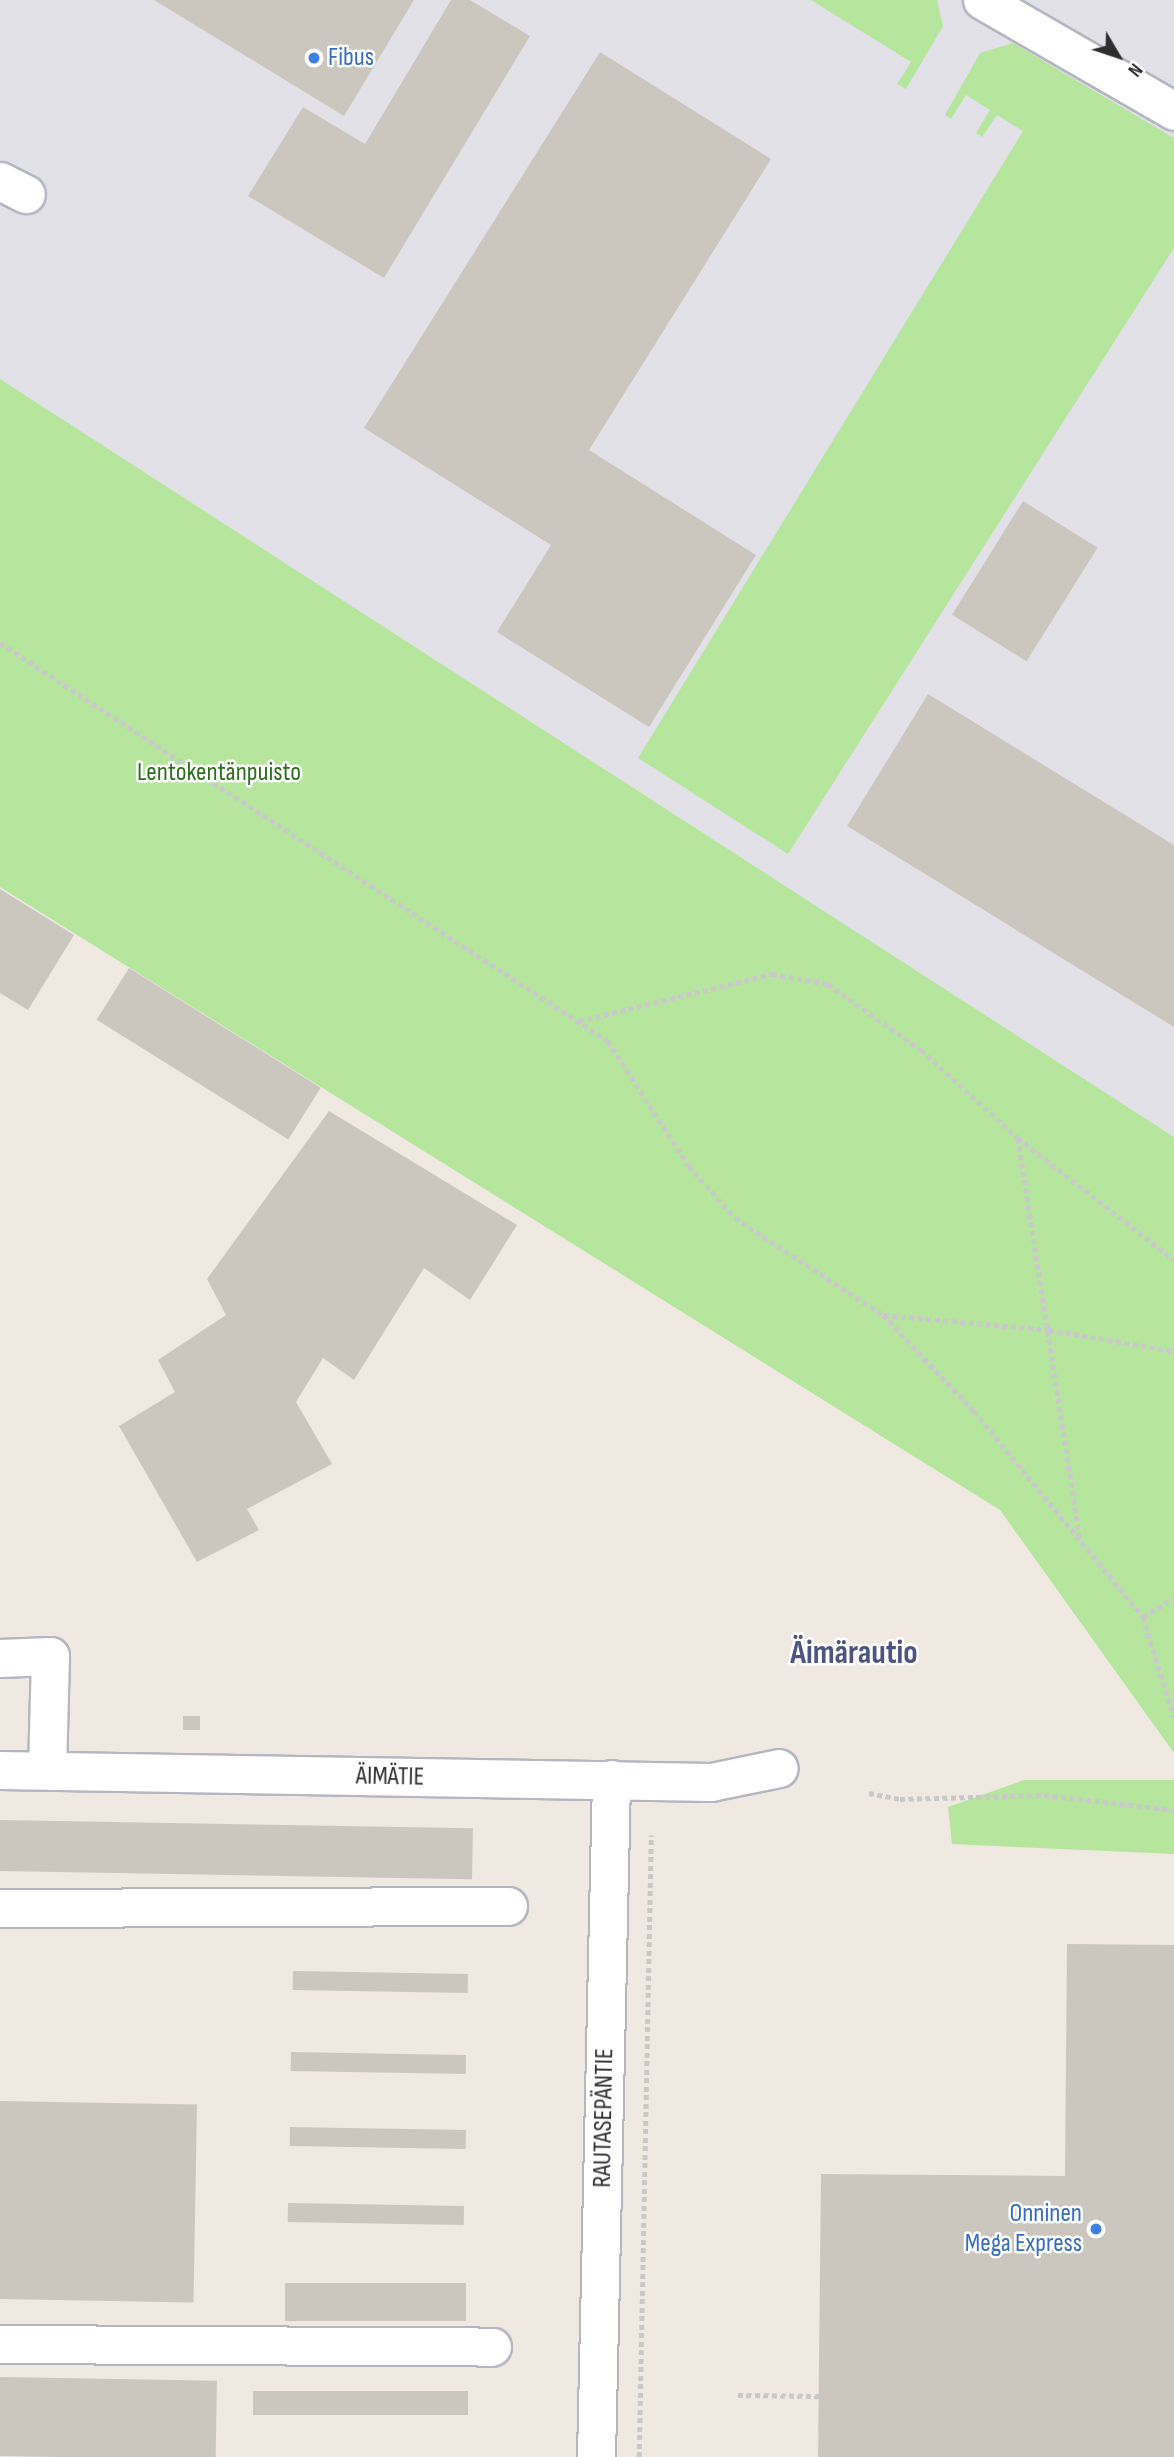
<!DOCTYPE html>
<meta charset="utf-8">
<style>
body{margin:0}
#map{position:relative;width:1174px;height:2457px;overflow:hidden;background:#efe9e1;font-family:"Sofia Sans Condensed",sans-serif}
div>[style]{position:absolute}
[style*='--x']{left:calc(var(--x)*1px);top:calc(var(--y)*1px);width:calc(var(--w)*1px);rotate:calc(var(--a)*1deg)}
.industrial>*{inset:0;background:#e3e1e8}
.green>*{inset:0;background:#b6e59e}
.building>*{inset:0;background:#cbc7bf;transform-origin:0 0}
.path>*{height:4.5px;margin-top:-2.25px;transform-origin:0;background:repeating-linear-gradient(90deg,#c9c9c9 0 5px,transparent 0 8.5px)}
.roads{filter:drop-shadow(2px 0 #b4b7c1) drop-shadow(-2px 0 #b4b7c1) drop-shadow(0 2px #b4b7c1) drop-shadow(0 -2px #b4b7c1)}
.minor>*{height:37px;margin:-18.5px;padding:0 18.5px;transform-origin:18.5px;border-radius:18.5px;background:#fff}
.dots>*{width:19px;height:19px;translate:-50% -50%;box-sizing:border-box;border:4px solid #fff;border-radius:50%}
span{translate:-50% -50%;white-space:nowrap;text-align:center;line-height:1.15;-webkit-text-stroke:5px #fff;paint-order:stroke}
.shop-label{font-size:26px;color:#366cbe}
.left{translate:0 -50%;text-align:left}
.right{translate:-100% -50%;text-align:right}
.park-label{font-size:26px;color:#2c6e1b}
.street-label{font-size:26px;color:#2e2e2e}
.district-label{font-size:33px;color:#4d5680;font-weight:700}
.north{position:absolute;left:1083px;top:21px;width:70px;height:70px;-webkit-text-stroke:5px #fff;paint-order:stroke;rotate:129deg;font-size:19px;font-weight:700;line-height:28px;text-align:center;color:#2e2e2e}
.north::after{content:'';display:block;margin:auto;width:24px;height:32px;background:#2e2e2e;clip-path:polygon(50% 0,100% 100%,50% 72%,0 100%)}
</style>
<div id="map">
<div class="industrial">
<div style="clip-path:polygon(0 0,1174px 0,1174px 1137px,0 379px)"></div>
</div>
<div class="green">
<div style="clip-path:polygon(811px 0,937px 0,943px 26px,906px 89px,897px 84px,911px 62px)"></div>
<div style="clip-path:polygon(1013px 43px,1174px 138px,1174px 248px,788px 854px,638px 758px,1023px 131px,997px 115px,982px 137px,976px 133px,990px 110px,966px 95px,951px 119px,945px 115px,980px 53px)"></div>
<div style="clip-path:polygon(0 379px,1174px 1137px,1174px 1753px,1000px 1510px,0 887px)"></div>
<div style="clip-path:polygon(1024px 1780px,1174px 1780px,1174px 1854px,952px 1844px,948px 1807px)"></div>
</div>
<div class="building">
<div style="clip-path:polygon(154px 0,414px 0,344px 116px)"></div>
<div style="clip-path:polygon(451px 0,470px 0,530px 36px,384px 278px,248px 196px,303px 107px,365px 144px)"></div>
<div style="clip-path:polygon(600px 52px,771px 159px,589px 450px,756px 555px,649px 727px,497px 632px,551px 545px,364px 428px)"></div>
<div style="left:1023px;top:501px;width:88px;height:134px;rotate:32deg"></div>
<div style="clip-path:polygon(928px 694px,1174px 845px,1174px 1027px,847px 826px)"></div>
<div style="clip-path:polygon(0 889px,74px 935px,28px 1010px,0 993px)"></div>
<div style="left:129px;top:968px;width:226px;height:61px;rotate:32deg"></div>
<div style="clip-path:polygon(329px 1111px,517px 1225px,470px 1300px,424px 1268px,354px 1380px,323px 1358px,296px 1402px,332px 1464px,247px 1509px,259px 1530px,197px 1562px,119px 1426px,175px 1392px,158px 1360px,226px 1315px,207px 1279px)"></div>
<div style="left:183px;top:1716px;width:17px;height:14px"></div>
<div style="left:0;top:1820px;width:473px;height:51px;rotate:1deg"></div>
<div style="clip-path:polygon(1067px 1944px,1174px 1945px,1174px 2457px,818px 2457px,821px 2174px,1065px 2176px)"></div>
<div style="left:293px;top:1971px;width:175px;height:19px;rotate:1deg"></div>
<div style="left:291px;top:2052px;width:175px;height:19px;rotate:1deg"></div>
<div style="left:0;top:2101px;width:197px;height:198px;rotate:1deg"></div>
<div style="left:290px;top:2127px;width:176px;height:19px;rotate:1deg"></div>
<div style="left:288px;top:2203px;width:176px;height:19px;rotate:1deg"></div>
<div style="left:466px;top:2283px;width:38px;height:181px;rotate:90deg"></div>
<div style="left:0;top:2377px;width:217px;height:79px;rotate:1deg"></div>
<div style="left:468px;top:2391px;width:24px;height:215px;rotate:90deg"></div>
</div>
<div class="path">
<div style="--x:0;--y:643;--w:727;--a:33.21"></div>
<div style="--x:608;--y:1041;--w:149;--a:57.1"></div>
<div style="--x:689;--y:1166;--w:69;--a:48.5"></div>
<div style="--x:735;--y:1218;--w:177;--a:33.2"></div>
<div style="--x:883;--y:1315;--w:132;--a:46.5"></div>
<div style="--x:974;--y:1411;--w:266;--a:50.6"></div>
<div style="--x:1143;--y:1617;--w:105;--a:72.8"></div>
<div style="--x:579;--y:1021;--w:199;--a:-13.7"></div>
<div style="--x:772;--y:974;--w:57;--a:10.1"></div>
<div style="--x:828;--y:984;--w:114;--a:35.4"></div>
<div style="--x:921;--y:1050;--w:131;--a:42.2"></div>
<div style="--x:1018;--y:1138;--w:198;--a:38"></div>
<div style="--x:1018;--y:1138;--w:405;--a:81.2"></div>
<div style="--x:884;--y:1315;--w:166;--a:5.2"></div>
<div style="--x:1049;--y:1330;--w:127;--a:9.5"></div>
<div style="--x:1143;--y:1617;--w:36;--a:-32"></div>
<div style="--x:869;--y:1793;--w:32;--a:11"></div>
<div style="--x:900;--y:1799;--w:144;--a:-1.6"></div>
<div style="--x:1044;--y:1795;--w:131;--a:6.6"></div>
<div style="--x:738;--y:2395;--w:81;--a:0.7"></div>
<div style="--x:639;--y:2457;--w:622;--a:-88.89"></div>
</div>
<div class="roads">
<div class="minor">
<div style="--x:982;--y:0;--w:222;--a:30"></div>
<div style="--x:0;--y:181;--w:29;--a:27"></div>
<div style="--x:0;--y:1658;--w:50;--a:-2.3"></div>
<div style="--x:50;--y:1656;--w:114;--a:91.5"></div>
<div style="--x:0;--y:1770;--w:711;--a:0.97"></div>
<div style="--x:711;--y:1782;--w:69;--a:-11.6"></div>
<div style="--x:0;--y:1908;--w:508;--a:-0.23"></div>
<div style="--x:0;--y:2344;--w:492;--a:0.3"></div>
<div style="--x:596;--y:2457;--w:678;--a:-88.73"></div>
</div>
</div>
<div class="dots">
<div style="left:314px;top:58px;background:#3f7fe0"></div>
<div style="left:1096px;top:2229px;background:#3f7fe0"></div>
</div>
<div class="shop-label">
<span class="left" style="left:328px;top:58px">Fibus</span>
<span class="right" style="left:1082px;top:2229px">Onninen<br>Mega Express</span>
</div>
<div class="park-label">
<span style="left:219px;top:773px">Lentokentänpuisto</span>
</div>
<div class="street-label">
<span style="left:390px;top:1777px;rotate:1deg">ÄIMÄTIE</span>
<span style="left:604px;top:2118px;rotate:-89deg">RAUTASEPÄNTIE</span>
</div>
<div class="district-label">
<span style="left:854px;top:1654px">Äimärautio</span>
</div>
<div class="north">N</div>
</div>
